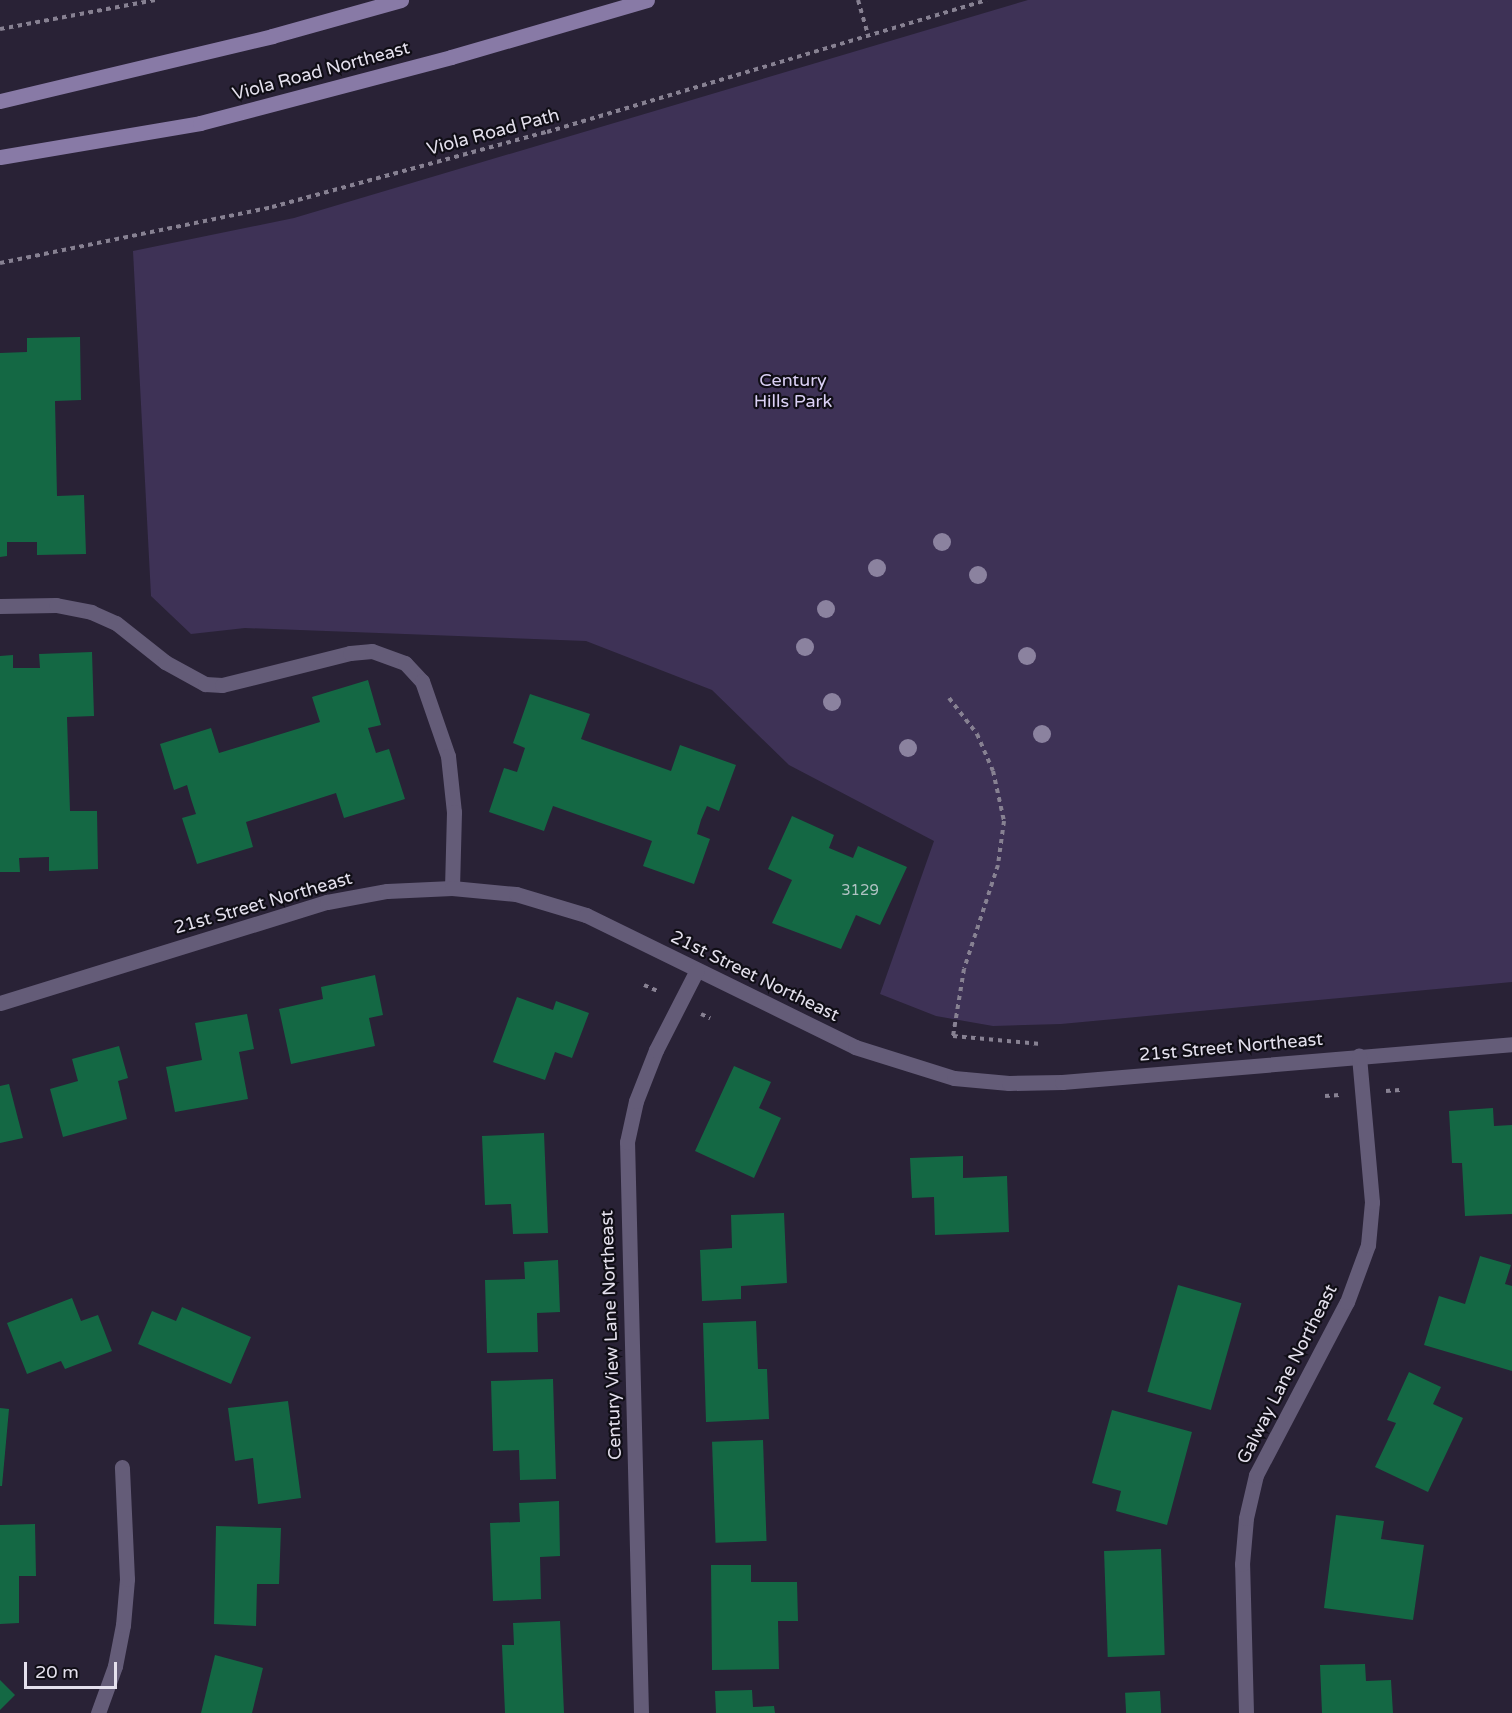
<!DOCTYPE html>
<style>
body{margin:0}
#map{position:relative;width:1512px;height:1713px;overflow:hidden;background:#292236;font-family:"Varela Round",sans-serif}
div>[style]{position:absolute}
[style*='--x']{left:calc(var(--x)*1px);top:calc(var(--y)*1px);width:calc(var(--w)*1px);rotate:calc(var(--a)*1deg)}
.green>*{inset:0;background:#3e3256}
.building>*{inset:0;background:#146844;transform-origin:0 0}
.path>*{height:4px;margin-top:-2px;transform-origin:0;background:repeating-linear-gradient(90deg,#878192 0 4.5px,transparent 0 9px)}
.minor>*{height:15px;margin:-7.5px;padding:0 7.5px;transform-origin:7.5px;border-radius:7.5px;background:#645c78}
.secondary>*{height:15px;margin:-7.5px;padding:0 7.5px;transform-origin:7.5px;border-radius:7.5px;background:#887aa6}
.trees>*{width:18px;height:18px;margin:-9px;border-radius:50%;background:#8b829f}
span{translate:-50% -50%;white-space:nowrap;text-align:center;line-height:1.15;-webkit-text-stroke:4.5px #100e16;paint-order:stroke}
.number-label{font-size:15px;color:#b0c2c3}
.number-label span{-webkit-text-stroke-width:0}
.street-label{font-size:18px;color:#e4e0ed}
.park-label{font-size:18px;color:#dbd1f5}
.scale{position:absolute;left:24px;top:1662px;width:93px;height:27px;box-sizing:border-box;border:3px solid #e4e0ed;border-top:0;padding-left:8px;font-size:18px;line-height:21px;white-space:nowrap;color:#e4e0ed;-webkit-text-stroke:4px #100e16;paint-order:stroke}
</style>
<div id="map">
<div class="green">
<div style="clip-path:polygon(1028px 0,1512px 0,1512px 982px,1061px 1024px,993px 1026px,936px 1016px,880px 994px,934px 841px,789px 765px,712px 690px,586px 641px,245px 628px,191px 634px,151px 596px,133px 251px,294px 218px)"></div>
</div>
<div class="building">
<div style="clip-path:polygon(80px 337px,81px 400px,55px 401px,57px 496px,84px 495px,86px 554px,37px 555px,37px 542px,7px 542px,7px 556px,0 557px,0 353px,27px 352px,27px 338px)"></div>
<div style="clip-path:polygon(92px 652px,94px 716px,67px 717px,70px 811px,97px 811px,98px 869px,49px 871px,49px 857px,19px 858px,20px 872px,0 872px,0 656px,13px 655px,13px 668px,40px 668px,39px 654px)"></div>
<div style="clip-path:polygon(368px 680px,381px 725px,368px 728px,376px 753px,389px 749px,405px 799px,344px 818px,336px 793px,246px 822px,253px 847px,197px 864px,182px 818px,196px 814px,191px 799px,187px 785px,174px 790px,160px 744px,211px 728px,219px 753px,320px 722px,312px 697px)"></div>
<div style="clip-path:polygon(530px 694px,590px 714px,581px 739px,671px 771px,680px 745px,736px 765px,719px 811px,707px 806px,701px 820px,697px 834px,710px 839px,694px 884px,643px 866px,652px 841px,553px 806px,544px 831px,489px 812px,504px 768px,517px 772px,525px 748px,513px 743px)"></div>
<div style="clip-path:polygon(792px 816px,834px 835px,829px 848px,853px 858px,858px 846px,907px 867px,880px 925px,856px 915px,841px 949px,772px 923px,792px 880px,768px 869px)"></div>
<div style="clip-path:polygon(375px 975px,383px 1015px,369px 1018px,375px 1046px,291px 1064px,279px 1009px,323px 999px,321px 987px)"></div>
<div style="clip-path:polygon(517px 997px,553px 1010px,556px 1001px,589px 1013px,572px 1058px,555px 1052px,545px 1080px,493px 1062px)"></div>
<div style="clip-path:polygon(247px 1014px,254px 1049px,239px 1052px,248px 1099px,175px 1112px,166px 1067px,202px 1060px,195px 1023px)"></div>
<div style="clip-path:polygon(119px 1046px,128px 1078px,118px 1081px,127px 1119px,63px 1137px,50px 1089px,78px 1081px,72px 1059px)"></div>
<div style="clip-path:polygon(734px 1066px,771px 1082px,759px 1108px,781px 1118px,754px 1178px,695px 1151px)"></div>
<div style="clip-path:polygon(9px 1084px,23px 1138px,0 1143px,0 1086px)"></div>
<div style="clip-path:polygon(1493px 1108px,1494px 1126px,1512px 1125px,1512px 1214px,1465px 1216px,1462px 1163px,1452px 1163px,1449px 1111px)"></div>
<div style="clip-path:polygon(544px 1133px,548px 1233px,513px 1234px,511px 1204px,485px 1205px,482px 1136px)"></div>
<div style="clip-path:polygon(963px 1156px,963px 1178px,1007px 1176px,1009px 1232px,935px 1235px,934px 1197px,912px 1198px,910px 1158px)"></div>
<div style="clip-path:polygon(784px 1213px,787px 1283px,741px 1286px,741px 1299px,702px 1301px,700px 1250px,732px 1248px,731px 1215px)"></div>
<div style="clip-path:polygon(1480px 1256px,1511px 1265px,1505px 1284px,1512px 1286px,1512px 1371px,1424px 1345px,1439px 1296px,1465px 1304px)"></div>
<div style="clip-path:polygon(558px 1260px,560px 1312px,537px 1313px,538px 1352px,487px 1353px,485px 1280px,525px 1279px,524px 1262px)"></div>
<div style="left:1178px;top:1285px;width:66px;height:111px;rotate:16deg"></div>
<div style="clip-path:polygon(72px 1298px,81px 1321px,98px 1315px,112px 1351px,65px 1369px,61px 1361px,27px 1374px,7px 1323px)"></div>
<div style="clip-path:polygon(182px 1307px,251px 1337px,231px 1384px,138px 1344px,152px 1311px,176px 1321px)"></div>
<div style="clip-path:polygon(756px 1321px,758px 1369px,767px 1369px,769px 1419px,706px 1422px,703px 1323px)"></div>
<div style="clip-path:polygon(1409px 1372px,1441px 1387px,1433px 1404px,1463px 1418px,1428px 1492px,1375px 1467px,1396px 1423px,1387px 1420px)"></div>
<div style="clip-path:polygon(553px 1379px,556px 1479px,520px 1480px,519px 1450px,493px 1451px,491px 1381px)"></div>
<div style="clip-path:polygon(288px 1401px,301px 1498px,258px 1504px,253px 1458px,235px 1461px,228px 1408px)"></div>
<div style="clip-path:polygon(0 1408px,9px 1409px,2px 1486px,0 1486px)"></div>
<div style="clip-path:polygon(1112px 1410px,1192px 1432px,1167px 1525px,1116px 1511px,1121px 1491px,1092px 1483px)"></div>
<div style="left:763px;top:1440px;width:101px;height:51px;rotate:88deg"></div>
<div style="clip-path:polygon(559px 1501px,560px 1556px,540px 1557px,541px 1599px,493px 1601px,490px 1523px,520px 1522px,519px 1503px)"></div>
<div style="clip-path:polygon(1336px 1515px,1384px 1521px,1381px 1539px,1424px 1545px,1413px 1620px,1324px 1608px)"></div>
<div style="clip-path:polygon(35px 1524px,36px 1576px,19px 1576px,19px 1623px,0 1624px,0 1525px)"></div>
<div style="clip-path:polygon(216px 1526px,281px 1528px,279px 1584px,257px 1584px,256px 1626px,214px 1624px)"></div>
<div style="left:1161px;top:1549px;width:106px;height:57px;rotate:88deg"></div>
<div style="clip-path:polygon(711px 1565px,751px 1565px,751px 1582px,797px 1582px,798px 1621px,778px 1621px,779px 1669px,712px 1670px)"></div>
<div style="clip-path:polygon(560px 1621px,564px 1713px,505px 1713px,502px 1645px,514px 1645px,513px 1623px)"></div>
<div style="clip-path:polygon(215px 1655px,263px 1668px,252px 1713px,201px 1713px)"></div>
<div style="clip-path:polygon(1365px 1664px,1366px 1681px,1391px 1680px,1393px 1713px,1322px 1713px,1320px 1665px)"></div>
<div style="clip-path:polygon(0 1680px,15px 1695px,0 1710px)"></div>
<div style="clip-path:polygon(752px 1690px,753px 1707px,774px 1706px,775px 1713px,716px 1713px,715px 1691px)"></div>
<div style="left:1160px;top:1691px;width:22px;height:35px;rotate:87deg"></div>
</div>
<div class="path">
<div style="--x:858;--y:0;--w:36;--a:74"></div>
<div style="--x:0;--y:29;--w:158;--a:-10.6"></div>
<div style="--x:0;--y:263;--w:278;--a:-11.6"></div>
<div style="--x:272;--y:207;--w:285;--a:-15.3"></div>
<div style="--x:547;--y:132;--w:459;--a:-16.7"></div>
<div style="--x:949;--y:698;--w:46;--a:52.1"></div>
<div style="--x:977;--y:734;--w:40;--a:66.6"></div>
<div style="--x:993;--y:771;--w:51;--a:77.6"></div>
<div style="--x:1004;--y:821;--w:44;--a:97.8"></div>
<div style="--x:998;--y:865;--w:109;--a:108.1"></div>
<div style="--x:964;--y:969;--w:68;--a:99.3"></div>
<div style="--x:953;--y:1036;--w:88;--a:5.2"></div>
<div style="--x:644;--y:985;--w:17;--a:24"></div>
<div style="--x:701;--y:1014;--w:10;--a:24"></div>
<div style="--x:1386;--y:1091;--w:14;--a:-4"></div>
<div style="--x:1325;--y:1096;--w:15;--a:-4"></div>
</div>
<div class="minor">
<div style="--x:0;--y:606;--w:56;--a:-1"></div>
<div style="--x:56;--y:605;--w:36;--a:11"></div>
<div style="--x:91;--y:612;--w:27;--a:24"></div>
<div style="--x:116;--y:623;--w:63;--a:38.5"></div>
<div style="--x:165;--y:662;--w:46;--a:28.8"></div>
<div style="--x:205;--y:684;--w:17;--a:3"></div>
<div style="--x:222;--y:685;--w:132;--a:-14"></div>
<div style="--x:350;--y:653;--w:22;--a:-5"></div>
<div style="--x:372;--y:651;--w:35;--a:20"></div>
<div style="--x:405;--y:663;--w:25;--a:47"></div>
<div style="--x:422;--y:681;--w:79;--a:70.9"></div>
<div style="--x:448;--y:756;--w:56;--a:83.9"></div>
<div style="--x:454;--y:812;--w:76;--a:91.5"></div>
<div style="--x:0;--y:1003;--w:342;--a:-17.2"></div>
<div style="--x:327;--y:902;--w:61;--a:-10.4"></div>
<div style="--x:387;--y:891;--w:65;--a:-2.6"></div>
<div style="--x:452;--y:888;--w:64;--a:5.4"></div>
<div style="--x:516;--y:894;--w:73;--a:16.7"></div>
<div style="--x:586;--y:915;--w:300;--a:26.1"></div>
<div style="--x:855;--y:1047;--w:104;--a:17.4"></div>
<div style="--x:954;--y:1078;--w:55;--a:5.2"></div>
<div style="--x:1009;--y:1083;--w:53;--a:-1.1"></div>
<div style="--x:1062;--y:1082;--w:452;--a:-4.8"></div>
<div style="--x:98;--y:1713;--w:50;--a:-70.1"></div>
<div style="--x:115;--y:1666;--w:42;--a:-79"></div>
<div style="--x:123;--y:1625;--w:46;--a:-85"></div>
<div style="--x:127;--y:1579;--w:112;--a:-92.6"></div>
<div style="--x:641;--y:1713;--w:571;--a:-91.4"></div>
<div style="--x:627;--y:1142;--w:42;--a:-77.6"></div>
<div style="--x:636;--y:1101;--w:55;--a:-68.6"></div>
<div style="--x:656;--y:1050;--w:90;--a:-62.9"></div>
<div style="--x:1246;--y:1713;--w:149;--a:-91.5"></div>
<div style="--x:1242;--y:1564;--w:46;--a:-85"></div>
<div style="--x:1246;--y:1518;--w:44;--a:-76.9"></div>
<div style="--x:1256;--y:1475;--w:195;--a:-62.3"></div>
<div style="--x:1347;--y:1302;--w:61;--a:-69.8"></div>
<div style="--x:1368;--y:1245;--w:43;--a:-84.7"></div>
<div style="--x:1372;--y:1202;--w:147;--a:-95.1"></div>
</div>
<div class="secondary">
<div style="--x:0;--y:101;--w:280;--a:-13.4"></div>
<div style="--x:272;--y:36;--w:134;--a:-15.6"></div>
<div style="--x:0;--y:157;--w:203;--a:-9.6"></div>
<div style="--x:200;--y:123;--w:260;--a:-14.7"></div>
<div style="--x:451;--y:57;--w:204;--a:-16.2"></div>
</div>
<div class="trees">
<div style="left:942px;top:542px"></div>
<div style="left:877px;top:568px"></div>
<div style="left:978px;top:575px"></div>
<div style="left:826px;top:609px"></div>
<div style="left:805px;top:647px"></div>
<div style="left:1027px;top:656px"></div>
<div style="left:832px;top:702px"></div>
<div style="left:1042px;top:734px"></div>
<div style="left:908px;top:748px"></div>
</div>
<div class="number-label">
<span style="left:860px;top:891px">3129</span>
</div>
<div class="street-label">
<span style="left:321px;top:71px;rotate:-15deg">Viola Road Northeast</span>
<span style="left:493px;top:132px;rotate:-15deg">Viola Road Path</span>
<span style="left:263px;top:903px;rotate:-16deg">21st Street Northeast</span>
<span style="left:755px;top:976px;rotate:26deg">21st Street Northeast</span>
<span style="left:1231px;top:1047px;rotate:-5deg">21st Street Northeast</span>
<span style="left:611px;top:1335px;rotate:-92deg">Century View Lane Northeast</span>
<span style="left:1287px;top:1374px;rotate:-63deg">Galway Lane Northeast</span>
</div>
<div class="park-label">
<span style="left:793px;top:391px">Century<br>Hills Park</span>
</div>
<div class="scale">20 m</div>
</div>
